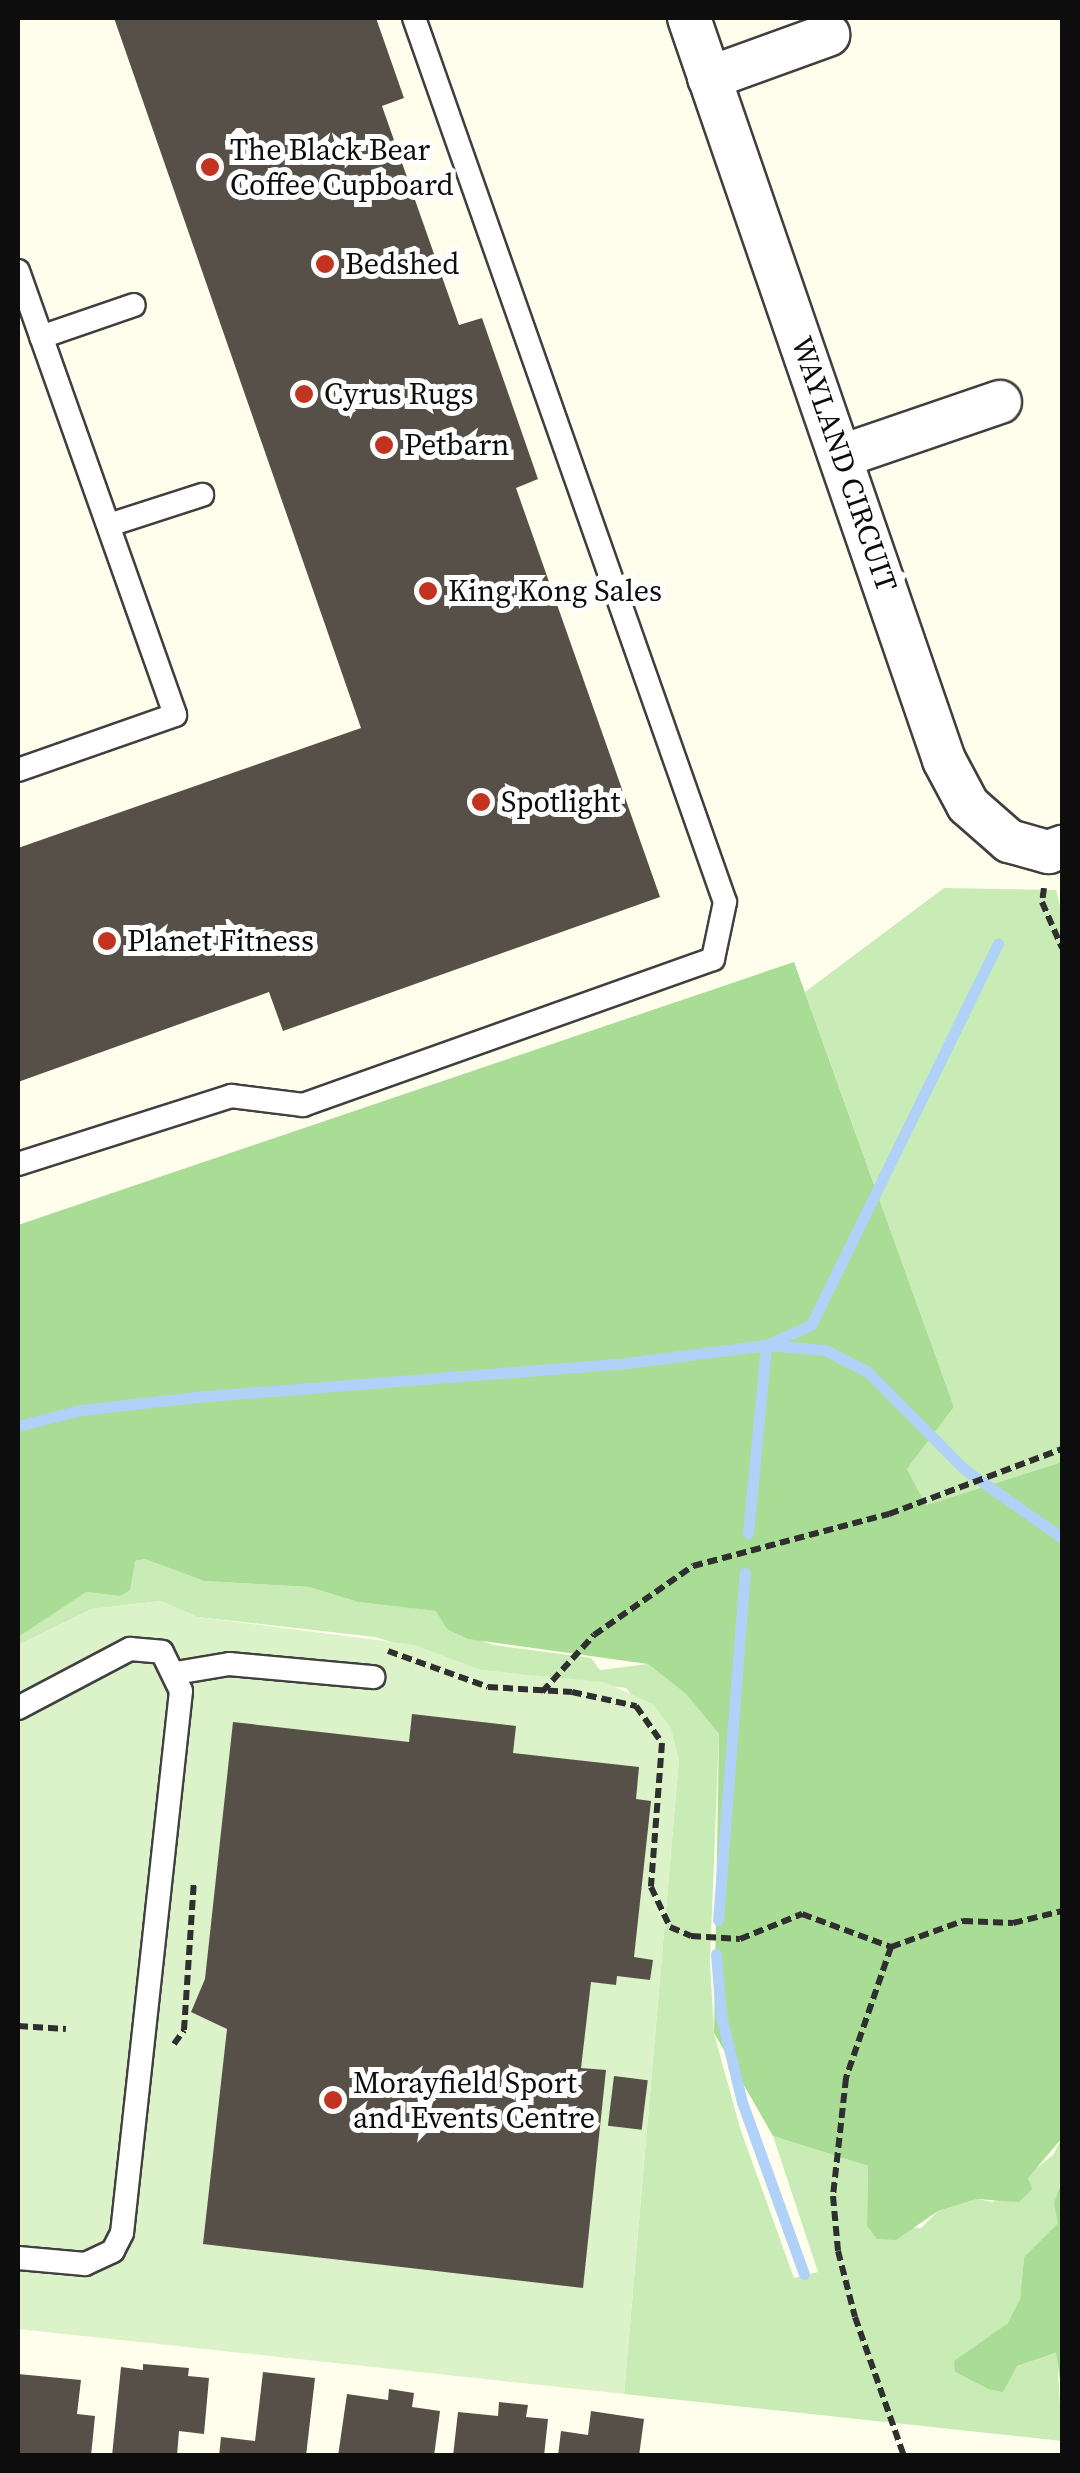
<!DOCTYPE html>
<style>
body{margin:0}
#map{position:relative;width:1080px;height:2473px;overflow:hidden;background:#fffeed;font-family:"Source Serif 4",serif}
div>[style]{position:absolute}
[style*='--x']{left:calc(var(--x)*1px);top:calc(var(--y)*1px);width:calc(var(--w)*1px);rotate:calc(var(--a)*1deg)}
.green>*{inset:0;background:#c9ebb6}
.forest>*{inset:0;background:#a9dc94}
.pitch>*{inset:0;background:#dcf2c8}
.stream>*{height:11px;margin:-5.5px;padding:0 5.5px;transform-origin:5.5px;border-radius:5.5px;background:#b0d2f8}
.building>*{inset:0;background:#565049;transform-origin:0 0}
.path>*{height:6px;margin-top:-3px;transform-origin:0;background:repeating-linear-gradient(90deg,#2f2f2f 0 10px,transparent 0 15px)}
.roads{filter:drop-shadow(2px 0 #404040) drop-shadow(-2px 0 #404040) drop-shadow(0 2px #404040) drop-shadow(0 -2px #404040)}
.lane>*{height:22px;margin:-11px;padding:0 11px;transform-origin:11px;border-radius:11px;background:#fff}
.street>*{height:42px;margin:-21px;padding:0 21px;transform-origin:21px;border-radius:21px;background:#fff}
.dots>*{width:28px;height:28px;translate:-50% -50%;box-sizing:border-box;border:5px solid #fff;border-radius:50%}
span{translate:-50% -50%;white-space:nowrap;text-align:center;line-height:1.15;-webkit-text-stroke:10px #fff;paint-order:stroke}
.poi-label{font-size:30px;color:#0d0d0d}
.left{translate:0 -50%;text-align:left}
.street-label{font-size:30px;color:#0d0d0d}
.frame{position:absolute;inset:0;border:20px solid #0d0d0d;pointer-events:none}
</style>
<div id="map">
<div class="green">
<div style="clip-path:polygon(944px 888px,1056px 890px,1062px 914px,1062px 1462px,926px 1505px,907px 1469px,954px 1407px,805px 992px)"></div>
<div style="clip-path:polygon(145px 1559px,204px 1581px,309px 1587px,358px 1602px,437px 1611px,447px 1629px,494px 1645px,591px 1658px,600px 1670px,648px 1664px,686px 1694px,719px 1734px,710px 1962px,714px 2033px,740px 2128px,794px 2278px,818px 2272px,773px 2136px,868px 2166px,867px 2226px,921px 2228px,938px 2211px,977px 2199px,993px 2202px,1053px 2155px,1062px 2138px,1058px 2223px,1024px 2257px,1020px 2299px,1007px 2324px,955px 2372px,988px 2389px,1017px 2366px,1057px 2353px,1062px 2441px,624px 2394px,679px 1759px,626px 1688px,481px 1670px,375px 1637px,198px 1617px,160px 1601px,92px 1609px,18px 1645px,18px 1637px,51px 1610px,86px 1592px,120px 1596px,135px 1561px)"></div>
</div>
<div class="forest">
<div style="clip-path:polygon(794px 962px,954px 1407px,907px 1469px,926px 1505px,1062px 1462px,1062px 2138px,1028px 2178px,1032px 2189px,1019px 2202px,977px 2199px,938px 2211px,896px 2240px,877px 2239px,867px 2226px,868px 2166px,773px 2136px,714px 2033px,719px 1734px,686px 1694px,648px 1664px,468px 1639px,447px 1629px,436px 1611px,358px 1602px,309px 1587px,204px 1581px,145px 1559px,135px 1561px,130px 1590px,120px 1596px,86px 1592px,18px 1637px,18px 1225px)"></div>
<div style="clip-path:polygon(1062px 2182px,1062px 2393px,1056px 2353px,1017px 2366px,1003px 2392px,988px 2389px,955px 2372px,954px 2361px,1007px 2324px,1020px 2299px,1024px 2257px,1058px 2223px,1054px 2203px)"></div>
</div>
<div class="pitch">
<div style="clip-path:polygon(161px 1601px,198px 1617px,415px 1645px,481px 1670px,604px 1682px,653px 1704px,671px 1728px,679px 1759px,624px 2394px,18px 2329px,18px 1645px,92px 1609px)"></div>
</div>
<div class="stream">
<div style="--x:18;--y:1426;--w:65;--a:-14.3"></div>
<div style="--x:81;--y:1410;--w:115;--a:-6.5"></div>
<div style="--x:195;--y:1397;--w:424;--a:-4.5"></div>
<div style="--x:618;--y:1364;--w:149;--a:-7.3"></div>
<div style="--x:766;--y:1345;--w:49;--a:-24"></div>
<div style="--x:811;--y:1325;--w:425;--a:-63.9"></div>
<div style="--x:748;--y:1533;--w:189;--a:-84.5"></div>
<div style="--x:766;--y:1345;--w:59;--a:4.8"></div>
<div style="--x:825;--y:1350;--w:48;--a:27.1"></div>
<div style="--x:868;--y:1372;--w:136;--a:45.3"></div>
<div style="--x:964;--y:1469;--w:120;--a:35.1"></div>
<div style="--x:718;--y:1920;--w:348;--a:-85.6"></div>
<div style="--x:716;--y:1954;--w:62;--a:85.4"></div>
<div style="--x:721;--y:2016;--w:89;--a:76.3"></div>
<div style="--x:742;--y:2102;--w:183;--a:70.2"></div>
</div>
<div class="building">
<div style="clip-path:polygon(114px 18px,376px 18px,404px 98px,382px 106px,459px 325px,482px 318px,538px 479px,516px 488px,660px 897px,283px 1031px,269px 992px,18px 1082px,18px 848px,361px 728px)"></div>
<div style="clip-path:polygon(412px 1714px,516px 1726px,513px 1753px,639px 1767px,636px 1799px,651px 1801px,634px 1957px,653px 1960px,650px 1980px,617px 1976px,616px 1985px,591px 1982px,581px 2068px,606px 2070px,583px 2288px,203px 2244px,227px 2029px,191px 2012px,205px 1979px,233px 1722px,409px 1742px)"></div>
<div style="left:614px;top:2076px;width:34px;height:50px;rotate:7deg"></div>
<div style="clip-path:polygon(143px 2364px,189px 2368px,188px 2376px,209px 2378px,204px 2434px,179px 2431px,177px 2456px,112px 2456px,121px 2367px,143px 2370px)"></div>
<div style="clip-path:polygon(263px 2372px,315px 2378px,306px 2456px,219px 2456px,221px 2437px,255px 2441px)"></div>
<div style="clip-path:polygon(18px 2374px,81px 2380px,77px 2414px,95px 2416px,91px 2456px,18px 2455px)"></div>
<div style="clip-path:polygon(389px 2389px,414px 2393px,412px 2407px,440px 2411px,434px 2456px,338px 2456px,347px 2394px,388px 2400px)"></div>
<div style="clip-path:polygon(499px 2402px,528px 2405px,526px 2417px,548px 2419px,544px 2456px,453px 2456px,458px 2412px,498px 2416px)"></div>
<div style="clip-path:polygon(591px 2411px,644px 2419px,639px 2456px,558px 2456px,561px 2431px,588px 2435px)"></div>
</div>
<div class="path">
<div style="--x:1044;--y:888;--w:14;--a:98"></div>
<div style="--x:1042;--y:902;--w:50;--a:66.5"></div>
<div style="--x:388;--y:1651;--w:106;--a:19.8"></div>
<div style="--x:488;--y:1687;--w:84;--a:3.4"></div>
<div style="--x:572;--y:1692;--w:66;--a:12.3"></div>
<div style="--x:636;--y:1706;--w:45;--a:54.9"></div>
<div style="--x:662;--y:1743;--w:144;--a:94.4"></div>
<div style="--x:651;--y:1887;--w:44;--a:64.6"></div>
<div style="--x:670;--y:1927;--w:23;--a:23"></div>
<div style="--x:691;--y:1936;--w:49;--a:3.5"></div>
<div style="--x:740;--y:1939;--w:67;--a:-22"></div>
<div style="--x:802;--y:1914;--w:95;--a:20.3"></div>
<div style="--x:891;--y:1947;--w:77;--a:-19.9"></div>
<div style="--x:963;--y:1921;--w:50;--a:2.3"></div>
<div style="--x:1013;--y:1923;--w:50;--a:-13.8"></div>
<div style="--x:542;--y:1692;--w:77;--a:-47.6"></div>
<div style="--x:594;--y:1635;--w:121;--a:-34.9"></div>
<div style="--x:693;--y:1566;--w:203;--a:-14.9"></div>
<div style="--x:889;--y:1514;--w:185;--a:-20.6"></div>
<div style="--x:891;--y:1947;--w:139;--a:109"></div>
<div style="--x:846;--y:2078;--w:119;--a:96.3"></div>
<div style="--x:833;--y:2196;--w:55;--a:84.8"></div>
<div style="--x:838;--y:2251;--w:68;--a:75.6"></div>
<div style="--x:855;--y:2317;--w:147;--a:70.6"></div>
<div style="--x:18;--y:2026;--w:48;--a:3.6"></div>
<div style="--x:174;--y:2044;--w:17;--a:-54"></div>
<div style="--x:184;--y:2030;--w:150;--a:-86.2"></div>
</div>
<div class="roads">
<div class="lane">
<div style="--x:18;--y:271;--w:471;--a:70.5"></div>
<div style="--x:175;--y:715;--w:166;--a:160.7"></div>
<div style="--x:41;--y:337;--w:98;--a:-19"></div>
<div style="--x:109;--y:525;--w:98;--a:-17.9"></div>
<div style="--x:18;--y:1164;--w:224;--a:-17.7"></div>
<div style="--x:231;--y:1096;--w:73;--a:7.1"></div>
<div style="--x:303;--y:1105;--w:435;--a:-19.6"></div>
<div style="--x:713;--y:959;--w:58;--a:-78.1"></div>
<div style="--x:725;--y:902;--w:937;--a:-109.38"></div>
<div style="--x:176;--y:1673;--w:54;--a:-9.6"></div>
<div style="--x:229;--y:1664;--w:145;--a:5.2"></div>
<div style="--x:18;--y:1708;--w:127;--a:-27.8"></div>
<div style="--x:130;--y:1649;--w:32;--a:5"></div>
<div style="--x:162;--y:1652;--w:43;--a:64"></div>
<div style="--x:181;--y:1691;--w:545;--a:96.21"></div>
<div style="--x:122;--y:2233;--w:20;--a:117"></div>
<div style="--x:113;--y:2251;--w:31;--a:155"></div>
<div style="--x:85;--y:2264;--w:67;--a:-174.9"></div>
</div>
<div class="street">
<div style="--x:689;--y:18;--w:785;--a:71.03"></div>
<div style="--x:944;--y:760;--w:51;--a:61.9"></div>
<div style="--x:968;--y:805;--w:55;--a:41.3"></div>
<div style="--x:1009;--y:841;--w:41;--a:15.8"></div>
<div style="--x:1048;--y:852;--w:15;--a:-20"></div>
<div style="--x:709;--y:78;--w:127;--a:-19.9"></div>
<div style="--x:842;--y:456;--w:167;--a:-18.9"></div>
</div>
</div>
<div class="dots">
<div style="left:210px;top:167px;background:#c23320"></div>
<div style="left:325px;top:264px;background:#c23320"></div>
<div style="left:304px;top:394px;background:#c23320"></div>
<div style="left:384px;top:445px;background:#c23320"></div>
<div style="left:428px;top:591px;background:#c23320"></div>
<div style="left:481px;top:802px;background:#c23320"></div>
<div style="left:107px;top:941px;background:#c23320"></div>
<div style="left:333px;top:2100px;background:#c23320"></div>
</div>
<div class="poi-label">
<span class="left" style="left:230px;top:167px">The Black Bear<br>Coffee Cupboard</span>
<span class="left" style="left:345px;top:264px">Bedshed</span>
<span class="left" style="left:324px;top:394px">Cyrus Rugs</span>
<span class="left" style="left:404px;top:445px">Petbarn</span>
<span class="left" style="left:448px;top:591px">King Kong Sales</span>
<span class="left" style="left:501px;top:802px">Spotlight</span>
<span class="left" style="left:127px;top:941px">Planet Fitness</span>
<span class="left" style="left:353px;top:2100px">Morayfield Sport<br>and Events Centre</span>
</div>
<div class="street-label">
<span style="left:844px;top:464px;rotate:71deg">WAYLAND CIRCUIT</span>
</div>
<div class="frame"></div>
</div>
